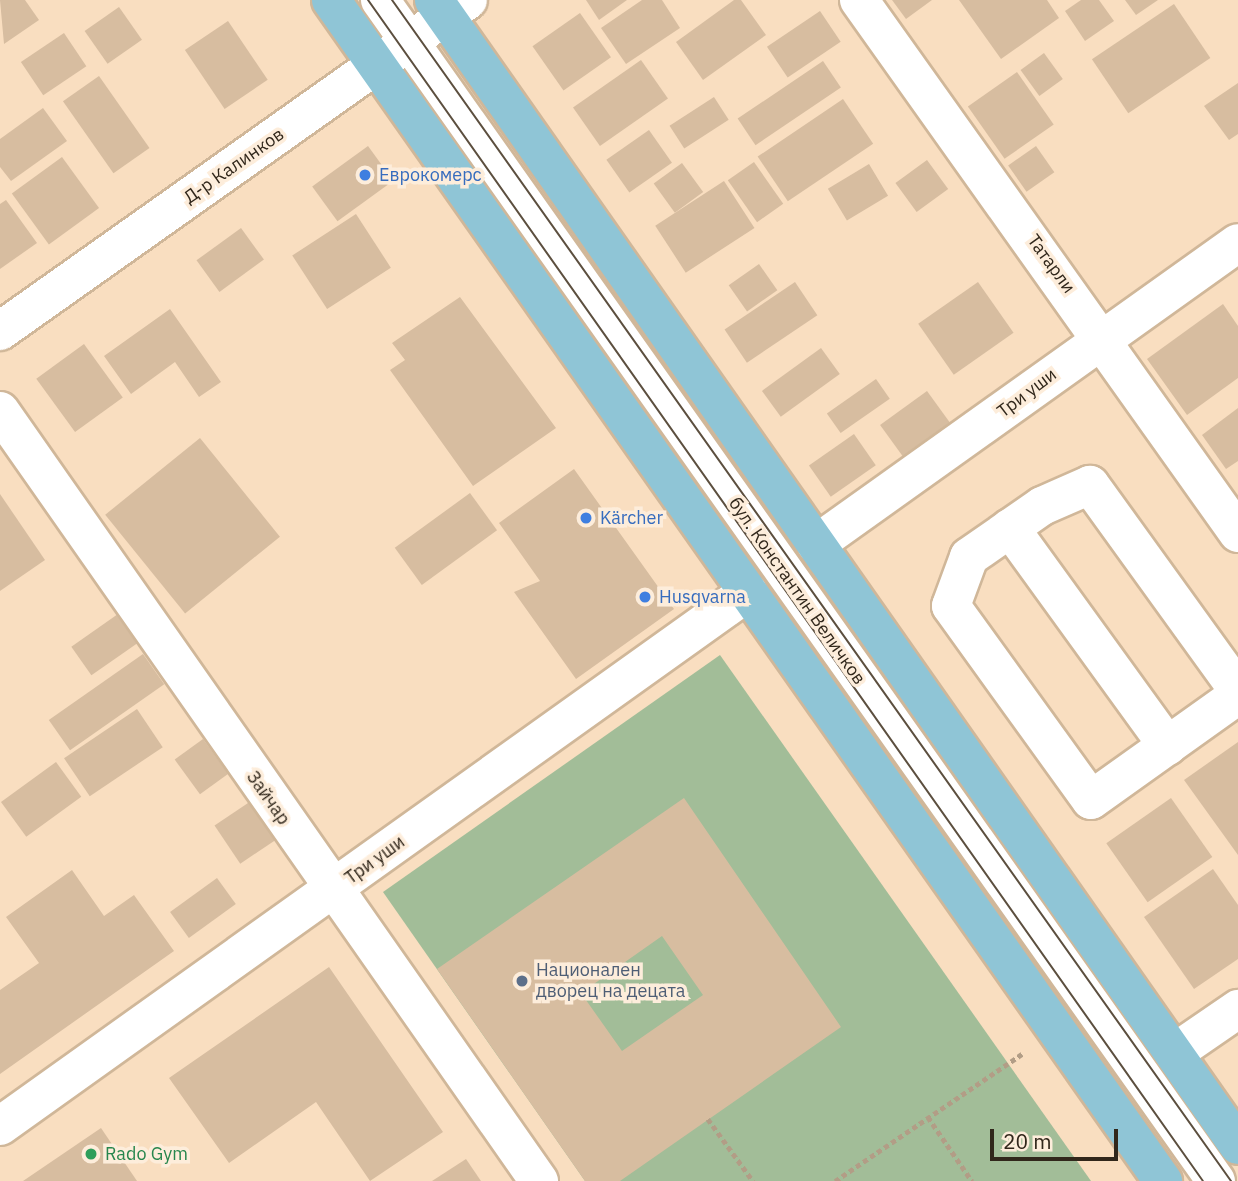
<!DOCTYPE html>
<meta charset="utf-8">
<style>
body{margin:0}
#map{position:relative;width:1238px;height:1181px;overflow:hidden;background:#f9dec0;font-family:"IBM Plex Sans",sans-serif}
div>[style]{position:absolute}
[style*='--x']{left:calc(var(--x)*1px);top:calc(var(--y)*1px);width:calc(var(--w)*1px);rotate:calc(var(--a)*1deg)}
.green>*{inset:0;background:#a2bd98}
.building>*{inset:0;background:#d7bda0;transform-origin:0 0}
.path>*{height:4.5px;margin-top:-2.25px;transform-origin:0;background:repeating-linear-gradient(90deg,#b29d86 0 5px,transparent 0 8.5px)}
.roads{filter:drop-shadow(2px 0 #d0b799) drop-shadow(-2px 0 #d0b799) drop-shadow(0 2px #d0b799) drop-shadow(0 -2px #d0b799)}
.minor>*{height:38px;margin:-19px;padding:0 19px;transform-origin:19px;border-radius:19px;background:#fff}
.major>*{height:38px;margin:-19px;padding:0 19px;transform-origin:19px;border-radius:19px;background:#8fc5d6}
.tram>*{height:2px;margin:-1px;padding:0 1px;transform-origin:1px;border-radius:1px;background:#5c4f3f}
.dots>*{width:19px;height:19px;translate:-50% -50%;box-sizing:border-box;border:4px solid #fdeddb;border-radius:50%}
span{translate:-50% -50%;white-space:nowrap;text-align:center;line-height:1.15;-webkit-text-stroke:7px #fdeddb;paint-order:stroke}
.street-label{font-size:18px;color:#31271b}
.shop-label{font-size:18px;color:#366cbe}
.left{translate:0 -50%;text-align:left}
.service-label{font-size:18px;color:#4e5e75}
.leisure-label{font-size:18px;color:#27864d}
.scale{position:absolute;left:990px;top:1129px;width:128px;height:32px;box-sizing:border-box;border:4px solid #31271b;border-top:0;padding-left:9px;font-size:21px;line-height:24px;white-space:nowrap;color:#31271b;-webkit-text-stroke:5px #fdeddb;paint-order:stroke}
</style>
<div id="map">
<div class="green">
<div style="clip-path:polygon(720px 655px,1091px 1181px,585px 1181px,383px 892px)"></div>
</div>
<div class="building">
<div style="clip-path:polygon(0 0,25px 0,39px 20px,4px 44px)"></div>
<div style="clip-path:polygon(586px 0,627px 0,599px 20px)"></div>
<div style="clip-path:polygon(642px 0,662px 0,680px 28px,626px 64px,601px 28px)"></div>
<div style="clip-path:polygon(734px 0,741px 0,766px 35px,703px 80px,676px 42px)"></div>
<div style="clip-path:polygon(892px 0,932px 0,906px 19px)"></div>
<div style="clip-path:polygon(959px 0,1047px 0,1059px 18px,1001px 59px)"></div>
<div style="clip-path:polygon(1081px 0,1099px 0,1114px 21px,1085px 41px,1065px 11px)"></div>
<div style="clip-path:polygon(1125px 0,1158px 0,1136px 15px)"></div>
<div style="left:1174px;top:4px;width:65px;height:99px;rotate:56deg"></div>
<div style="left:119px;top:7px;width:40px;height:42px;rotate:55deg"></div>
<div style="left:820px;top:11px;width:37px;height:64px;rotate:56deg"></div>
<div style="left:580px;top:13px;width:54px;height:58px;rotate:55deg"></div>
<div style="left:228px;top:21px;width:71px;height:52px;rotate:56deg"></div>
<div style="left:64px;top:33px;width:40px;height:52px;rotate:56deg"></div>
<div style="left:1044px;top:53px;width:32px;height:29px;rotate:54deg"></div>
<div style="left:641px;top:60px;width:47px;height:83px;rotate:55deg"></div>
<div style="left:823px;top:61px;width:32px;height:103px;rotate:56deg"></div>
<div style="left:1017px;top:72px;width:64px;height:60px;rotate:55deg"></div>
<div style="left:99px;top:76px;width:88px;height:44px;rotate:55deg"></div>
<div style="clip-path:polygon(1238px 83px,1238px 134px,1229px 140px,1204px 106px)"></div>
<div style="left:714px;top:97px;width:27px;height:53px;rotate:57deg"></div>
<div style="left:843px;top:99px;width:54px;height:103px;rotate:56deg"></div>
<div style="clip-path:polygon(43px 108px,67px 141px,11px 181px,0 167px,0 139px)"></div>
<div style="left:649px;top:130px;width:40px;height:52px;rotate:55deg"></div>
<div style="left:368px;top:146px;width:43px;height:69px;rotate:54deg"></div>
<div style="left:1036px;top:146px;width:32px;height:34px;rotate:55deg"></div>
<div style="left:62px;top:157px;width:63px;height:62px;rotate:54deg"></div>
<div style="left:927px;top:160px;width:36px;height:39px;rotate:54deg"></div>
<div style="left:754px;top:162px;width:51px;height:32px;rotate:55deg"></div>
<div style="left:682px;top:163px;width:36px;height:35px;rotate:54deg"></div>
<div style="left:869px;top:164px;width:37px;height:48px;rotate:59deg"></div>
<div style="left:724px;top:181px;width:56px;height:82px;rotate:57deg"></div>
<div style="clip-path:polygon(6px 200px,37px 243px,0 269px,0 204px)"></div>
<div style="left:356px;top:214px;width:64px;height:76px;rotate:57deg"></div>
<div style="left:241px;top:228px;width:39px;height:55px;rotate:54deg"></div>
<div style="left:759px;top:264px;width:32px;height:37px;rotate:55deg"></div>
<div style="left:795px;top:282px;width:40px;height:85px;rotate:56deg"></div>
<div style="left:978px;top:282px;width:62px;height:73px;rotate:55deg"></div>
<div style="clip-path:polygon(460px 297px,556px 428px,473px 486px,390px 370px,405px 360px,392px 343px)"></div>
<div style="clip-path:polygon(1223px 304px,1238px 326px,1238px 378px,1187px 415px,1147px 359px)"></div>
<div style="clip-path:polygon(170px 309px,221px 382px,199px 397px,175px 362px,131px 394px,104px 356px)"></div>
<div style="left:84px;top:344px;width:66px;height:59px;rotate:54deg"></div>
<div style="left:821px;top:348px;width:32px;height:73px;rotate:54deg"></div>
<div style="left:876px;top:379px;width:24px;height:60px;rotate:55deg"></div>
<div style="left:927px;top:391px;width:41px;height:58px;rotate:54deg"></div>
<div style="clip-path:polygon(1238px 408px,1238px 461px,1226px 469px,1202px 435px)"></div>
<div style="left:854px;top:434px;width:38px;height:55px;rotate:55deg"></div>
<div style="left:200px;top:438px;width:127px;height:122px;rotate:51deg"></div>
<div style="clip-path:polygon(574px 469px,674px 609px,576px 679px,514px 592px,540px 581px,499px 523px)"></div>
<div style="left:470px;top:493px;width:46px;height:93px;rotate:54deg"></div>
<div style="clip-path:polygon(0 494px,45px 560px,0 591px)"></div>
<div style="left:118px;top:614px;width:35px;height:57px;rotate:55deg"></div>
<div style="left:143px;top:654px;width:37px;height:115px;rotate:55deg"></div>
<div style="left:137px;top:709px;width:46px;height:88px;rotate:56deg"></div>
<div style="left:203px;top:739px;width:43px;height:35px;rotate:54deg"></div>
<div style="clip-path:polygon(1238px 742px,1238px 855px,1184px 780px)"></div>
<div style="left:56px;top:762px;width:43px;height:68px;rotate:54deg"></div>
<div style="clip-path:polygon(evenodd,684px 798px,841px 1027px,620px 1181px,585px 1181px,437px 969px,684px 798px,662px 936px,703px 995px,622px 1051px,581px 993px,662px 936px)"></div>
<div style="left:1171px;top:798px;width:72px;height:79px;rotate:55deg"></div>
<div style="left:251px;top:801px;width:46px;height:44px;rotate:56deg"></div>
<div style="clip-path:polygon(1213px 869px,1238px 905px,1238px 959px,1194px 989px,1144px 917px)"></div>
<div style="clip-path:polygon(72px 870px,104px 916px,134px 895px,174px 951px,0 1074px,0 990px,39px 963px,6px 917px)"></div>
<div style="left:217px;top:878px;width:32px;height:58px;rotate:54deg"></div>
<div style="clip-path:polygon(329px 967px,443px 1132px,370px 1181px,316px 1102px,229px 1163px,169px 1078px)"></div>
<div style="clip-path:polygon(101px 1128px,137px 1181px,23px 1181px)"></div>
<div style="clip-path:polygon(466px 1159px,481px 1181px,432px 1181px)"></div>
</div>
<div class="path">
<div style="--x:928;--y:1117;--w:78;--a:55.5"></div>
<div style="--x:708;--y:1119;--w:77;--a:54"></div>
<div style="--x:835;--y:1181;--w:226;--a:-34.2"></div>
</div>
<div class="roads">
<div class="minor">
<div style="--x:380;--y:0;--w:1447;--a:54.71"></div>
<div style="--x:859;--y:0;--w:654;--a:54.58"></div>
<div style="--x:0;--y:331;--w:573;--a:-35.27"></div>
<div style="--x:0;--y:411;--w:940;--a:55.01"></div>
<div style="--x:1010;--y:528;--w:269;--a:54.1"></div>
<div style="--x:816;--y:544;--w:518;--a:-35.5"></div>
<div style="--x:1238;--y:690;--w:253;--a:-125.8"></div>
<div style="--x:1090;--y:485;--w:52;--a:156.4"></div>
<div style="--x:1042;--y:506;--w:89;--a:145.1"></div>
<div style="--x:969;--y:557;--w:52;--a:110.2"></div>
<div style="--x:951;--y:606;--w:239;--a:54.2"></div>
<div style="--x:1091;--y:800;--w:181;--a:-35.5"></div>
<div style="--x:1174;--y:1053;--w:78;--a:-34.5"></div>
<div style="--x:0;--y:1126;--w:919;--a:-35.52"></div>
</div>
<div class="major">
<div style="--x:331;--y:0;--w:1445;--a:54.84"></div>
<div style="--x:434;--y:0;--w:1399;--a:54.92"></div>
</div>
</div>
<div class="tram">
<div style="--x:368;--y:0;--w:1446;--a:54.74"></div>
<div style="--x:392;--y:0;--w:1449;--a:54.61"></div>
</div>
<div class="dots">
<div style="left:365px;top:175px;background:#3f7fe0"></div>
<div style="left:586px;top:518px;background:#3f7fe0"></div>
<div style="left:645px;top:597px;background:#3f7fe0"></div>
<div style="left:522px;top:981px;background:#5c6f8a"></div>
<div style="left:91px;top:1154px;background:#2e9e5b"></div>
</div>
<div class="street-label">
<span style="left:234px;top:166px;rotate:-35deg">Д-р Калинков</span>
<span style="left:1051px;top:264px;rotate:54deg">Татарли</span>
<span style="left:1027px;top:393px;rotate:-37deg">Три уши</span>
<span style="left:797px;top:591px;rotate:55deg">бул. Константин Величков</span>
<span style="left:268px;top:798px;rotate:55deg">Зайчар</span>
<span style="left:375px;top:860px;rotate:-36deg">Три уши</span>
</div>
<div class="shop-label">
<span class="left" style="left:379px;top:175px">Еврокомерс</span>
<span class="left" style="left:600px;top:518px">Kärcher</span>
<span class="left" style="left:659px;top:597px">Husqvarna</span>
</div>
<div class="service-label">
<span class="left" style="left:536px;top:981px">Национален<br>дворец на децата</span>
</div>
<div class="leisure-label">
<span class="left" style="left:105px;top:1154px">Rado Gym</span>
</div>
<div class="scale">20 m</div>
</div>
